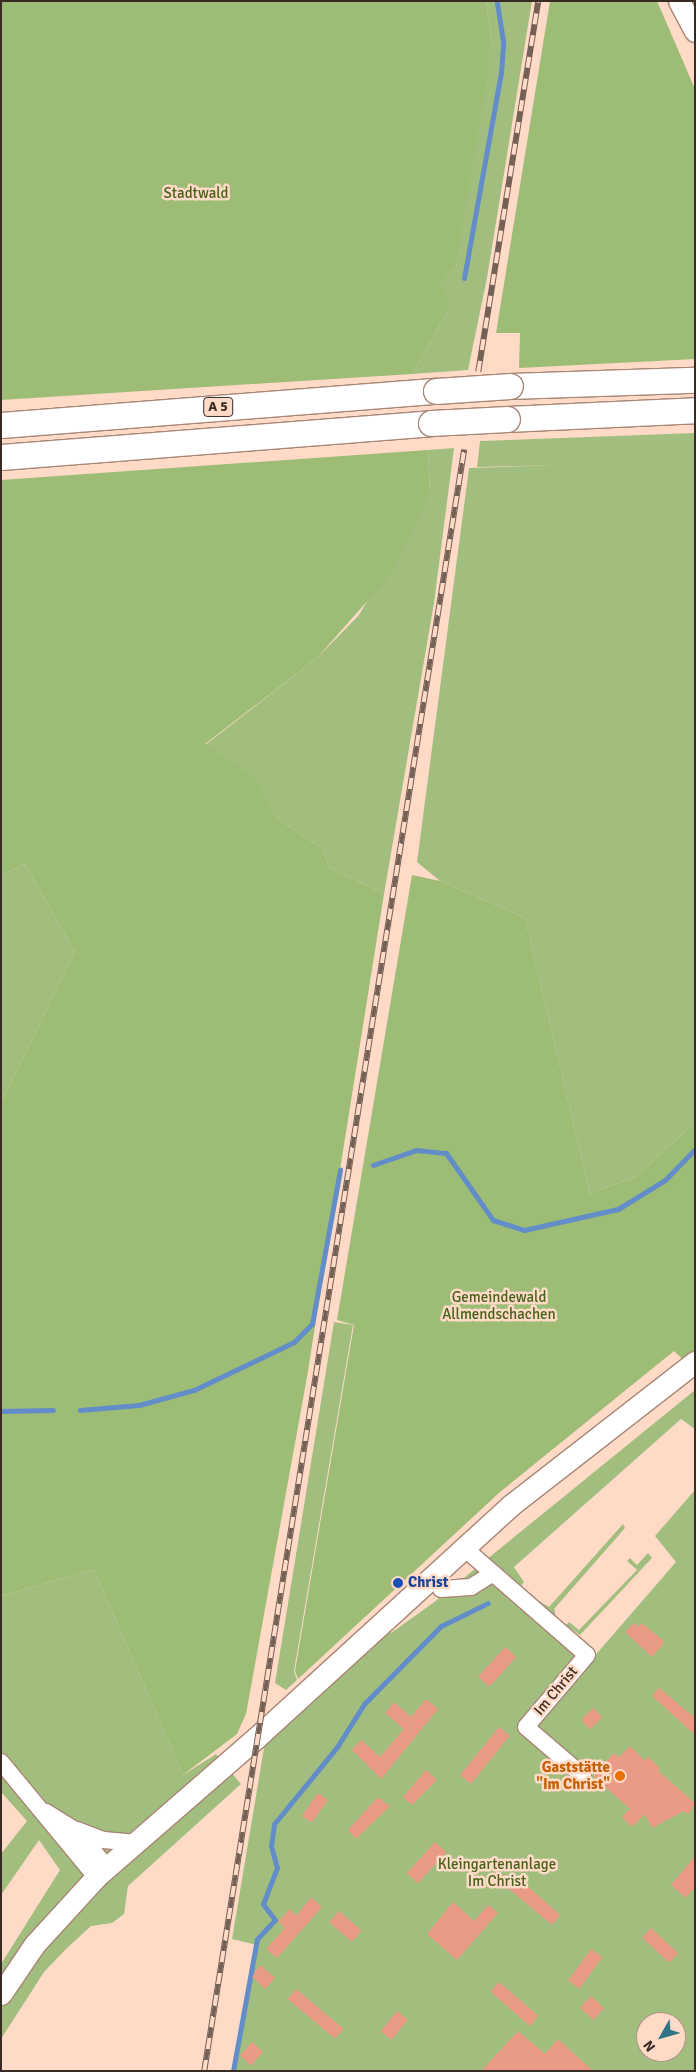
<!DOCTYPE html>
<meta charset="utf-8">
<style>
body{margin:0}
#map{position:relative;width:696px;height:2072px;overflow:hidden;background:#ffdac7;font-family:Signika,sans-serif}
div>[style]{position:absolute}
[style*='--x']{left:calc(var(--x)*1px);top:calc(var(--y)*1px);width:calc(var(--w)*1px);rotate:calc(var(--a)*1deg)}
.green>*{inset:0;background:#a2be7f}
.forest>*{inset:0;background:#9dbc76}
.stream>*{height:5px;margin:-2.5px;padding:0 2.5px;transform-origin:2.5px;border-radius:2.5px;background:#628dc8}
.building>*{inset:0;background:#ea9b85;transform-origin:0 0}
.roads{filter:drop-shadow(1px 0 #a88675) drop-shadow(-1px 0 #a88675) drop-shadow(0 1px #a88675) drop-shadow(0 -1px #a88675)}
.minor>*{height:16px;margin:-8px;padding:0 8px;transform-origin:8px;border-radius:8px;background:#fff}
.major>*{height:21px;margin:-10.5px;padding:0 10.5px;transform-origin:10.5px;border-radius:10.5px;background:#fff}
.highway>*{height:25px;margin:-12.5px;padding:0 12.5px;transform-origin:12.5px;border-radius:12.5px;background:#fff}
.rail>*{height:5.5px;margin-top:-2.75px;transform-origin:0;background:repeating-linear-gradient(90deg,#ffdac7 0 11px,#756056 0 22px);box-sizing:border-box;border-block:1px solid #756056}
.bridges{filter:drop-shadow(1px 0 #a88675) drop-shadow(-1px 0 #a88675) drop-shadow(0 1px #a88675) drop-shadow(0 -1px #a88675)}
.highway-bridge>*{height:25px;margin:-12.5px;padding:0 12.5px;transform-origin:12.5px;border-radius:12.5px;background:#fff}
.dots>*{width:14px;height:14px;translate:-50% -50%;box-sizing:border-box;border:2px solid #ffdac7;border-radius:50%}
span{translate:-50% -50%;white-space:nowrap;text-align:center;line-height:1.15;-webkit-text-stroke:5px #ffdac7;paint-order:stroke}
.shield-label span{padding:1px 4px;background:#ffdac7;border:1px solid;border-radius:4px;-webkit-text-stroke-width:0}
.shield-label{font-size:14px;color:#392b24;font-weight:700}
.park-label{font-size:15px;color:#466218}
.transit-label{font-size:15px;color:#164399;font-weight:700}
.left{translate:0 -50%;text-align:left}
.street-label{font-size:15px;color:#392b24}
.food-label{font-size:15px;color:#c56008;font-weight:700}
.right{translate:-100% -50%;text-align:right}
.frame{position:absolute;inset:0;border:2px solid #392b24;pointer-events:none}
.north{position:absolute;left:636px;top:2012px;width:50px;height:50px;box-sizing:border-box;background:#ffdac7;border:1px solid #b09486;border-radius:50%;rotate:232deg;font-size:14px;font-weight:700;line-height:20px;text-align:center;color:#392b24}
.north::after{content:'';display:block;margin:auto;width:18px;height:22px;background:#307584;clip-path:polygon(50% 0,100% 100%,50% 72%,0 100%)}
</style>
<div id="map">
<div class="green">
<div style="clip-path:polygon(486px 1px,532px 1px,487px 278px,468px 370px,412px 374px,451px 305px,439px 283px,456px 267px,491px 36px)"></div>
<div style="clip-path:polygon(695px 433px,695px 1122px,637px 1176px,590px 1194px,525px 918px,440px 881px,417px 862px,469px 468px,563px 465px,477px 467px,480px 441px)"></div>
<div style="clip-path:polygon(454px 448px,434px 603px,384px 894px,329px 868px,323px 849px,278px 819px,255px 778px,205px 745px,317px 658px,359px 615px,430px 493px,428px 450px)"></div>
<div style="clip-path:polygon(25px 864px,75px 952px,1px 1103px,1px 875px)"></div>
<div style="clip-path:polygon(334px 1322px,353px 1325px,294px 1671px,297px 1680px,286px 1690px,275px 1683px)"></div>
<div style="clip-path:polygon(evenodd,695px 1390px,695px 1429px,681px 1419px,514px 1567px,524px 1582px,521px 1586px,506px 1574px,592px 1659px,676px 1562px,655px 1536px,695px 1490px,695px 2071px,236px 2071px,257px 1945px,232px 1939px,265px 1742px,386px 1627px,391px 1633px,433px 1603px,695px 1390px,646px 2022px,676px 2022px,676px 2052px,646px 2052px,646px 2022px)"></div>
<div style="clip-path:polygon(623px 1524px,625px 1528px,554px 1609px,557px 1619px,532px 1597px,549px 1607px)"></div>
<div style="clip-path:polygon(648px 1553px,652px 1558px,580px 1635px,566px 1625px,569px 1622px,579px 1630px,637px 1570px,627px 1561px,630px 1558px,637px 1565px)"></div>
<div style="clip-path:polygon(94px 1569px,183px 1775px,216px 1754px,241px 1784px,128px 1886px,124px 1914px,112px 1923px,91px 1926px,65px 1950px,44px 1972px,1px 2039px,1px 1964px,60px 1870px,39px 1840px,1px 1895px,1px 1854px,27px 1821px,1px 1792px,1px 1596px)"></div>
</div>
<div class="forest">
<div style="clip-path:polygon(1px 1px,486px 1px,491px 36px,485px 93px,456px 267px,440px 283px,451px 305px,412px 374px,1px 400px)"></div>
<div style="clip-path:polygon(550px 1px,657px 1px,695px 89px,695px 359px,519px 368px,520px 333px,496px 333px)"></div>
<div style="clip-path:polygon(428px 450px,430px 493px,392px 573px,317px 658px,205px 744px,256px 778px,278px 819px,323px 849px,329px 868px,384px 894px,307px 1377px,246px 1714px,237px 1734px,183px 1775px,94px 1569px,1px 1596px,1px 1103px,75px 952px,25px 864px,1px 875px,1px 480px)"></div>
<div style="clip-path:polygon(412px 875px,440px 881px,525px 918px,590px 1194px,637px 1176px,695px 1122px,695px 1371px,674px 1351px,500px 1492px,298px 1679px,295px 1671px,354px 1325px,337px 1320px)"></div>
</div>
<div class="stream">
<div style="--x:464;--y:278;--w:208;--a:-79.8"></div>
<div style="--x:501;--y:73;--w:32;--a:-86"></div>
<div style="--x:503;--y:41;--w:39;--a:-99"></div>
<div style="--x:373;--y:1165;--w:46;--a:-19.2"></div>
<div style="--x:416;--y:1150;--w:30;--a:6"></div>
<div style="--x:446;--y:1153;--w:82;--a:55"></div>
<div style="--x:493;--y:1220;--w:33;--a:18"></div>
<div style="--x:524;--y:1230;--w:96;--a:-12.6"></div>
<div style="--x:618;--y:1209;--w:55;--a:-31.7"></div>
<div style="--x:665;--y:1180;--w:43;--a:-45.9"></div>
<div style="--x:80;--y:1410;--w:59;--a:-4.8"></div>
<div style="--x:139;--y:1405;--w:57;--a:-15.3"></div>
<div style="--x:194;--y:1390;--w:111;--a:-25.6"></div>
<div style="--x:294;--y:1342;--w:25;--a:-45"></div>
<div style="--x:312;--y:1324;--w:157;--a:-79.7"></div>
<div style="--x:1;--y:1411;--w:52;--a:-1.1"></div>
<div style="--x:233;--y:2071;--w:134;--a:-79.7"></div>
<div style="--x:257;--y:1939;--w:26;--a:-47"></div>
<div style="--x:275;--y:1920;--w:20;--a:-127"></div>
<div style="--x:263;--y:1904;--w:39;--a:-69"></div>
<div style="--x:277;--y:1868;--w:23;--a:-105"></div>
<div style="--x:271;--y:1846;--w:22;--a:-82"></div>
<div style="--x:274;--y:1824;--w:99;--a:-50.7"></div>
<div style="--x:337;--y:1747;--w:51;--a:-57.9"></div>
<div style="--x:364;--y:1704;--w:110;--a:-45.4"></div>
<div style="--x:441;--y:1626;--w:52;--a:-26.1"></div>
</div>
<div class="building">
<div style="clip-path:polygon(634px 1623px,639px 1627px,642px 1623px,665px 1642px,652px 1657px,625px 1632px)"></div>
<div style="left:505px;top:1647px;width:15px;height:40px;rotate:42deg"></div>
<div style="clip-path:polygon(659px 1688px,695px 1718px,695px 1735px,652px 1696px)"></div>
<div style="clip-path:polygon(426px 1699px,438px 1709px,381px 1779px,352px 1750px,361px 1740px,380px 1757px,404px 1729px,385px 1713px,394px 1702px,411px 1717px)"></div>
<div style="left:593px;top:1708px;width:13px;height:17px;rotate:45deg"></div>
<div style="left:499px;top:1727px;width:14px;height:62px;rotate:39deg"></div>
<div style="clip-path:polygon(630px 1746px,645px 1761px,648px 1757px,660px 1768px,658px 1771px,695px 1803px,688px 1815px,684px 1811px,652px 1828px,645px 1814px,632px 1827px,622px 1817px,630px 1809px,593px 1776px,614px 1753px,619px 1757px)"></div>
<div style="clip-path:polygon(426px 1770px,437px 1780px,412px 1805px,403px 1797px)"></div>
<div style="left:318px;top:1793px;width:12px;height:28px;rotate:35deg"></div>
<div style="clip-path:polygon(378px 1797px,390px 1806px,356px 1839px,348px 1830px)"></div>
<div style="left:435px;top:1842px;width:15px;height:42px;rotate:42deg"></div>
<div style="clip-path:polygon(695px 1856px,695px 1887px,686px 1898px,671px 1885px)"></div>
<div style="clip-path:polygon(514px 1874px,560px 1915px,552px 1925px,504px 1885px)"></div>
<div style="clip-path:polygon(311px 1897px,322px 1907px,277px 1958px,266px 1949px,285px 1928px,278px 1922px,290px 1909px,296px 1916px)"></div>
<div style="clip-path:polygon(453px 1902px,474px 1921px,488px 1905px,498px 1913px,457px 1960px,427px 1934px)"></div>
<div style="left:339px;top:1911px;width:30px;height:15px;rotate:41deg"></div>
<div style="left:651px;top:1928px;width:37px;height:13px;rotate:43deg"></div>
<div style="left:591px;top:1949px;width:14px;height:39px;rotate:36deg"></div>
<div style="clip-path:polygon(260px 1965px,275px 1978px,265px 1989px,252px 1977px)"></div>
<div style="left:499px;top:1982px;width:52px;height:13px;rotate:41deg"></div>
<div style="left:296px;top:1989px;width:62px;height:13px;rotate:40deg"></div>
<div style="left:591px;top:1996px;width:18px;height:16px;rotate:43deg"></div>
<div style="left:397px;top:2011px;width:14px;height:26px;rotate:39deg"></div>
<div style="clip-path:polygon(518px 2031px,545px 2054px,558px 2039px,593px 2071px,481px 2071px)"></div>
<div style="left:252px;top:2042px;width:15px;height:18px;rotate:42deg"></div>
</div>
<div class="roads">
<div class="minor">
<div style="--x:463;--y:1547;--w:164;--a:41.1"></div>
<div style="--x:587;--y:1655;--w:94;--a:130.3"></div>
<div style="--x:526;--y:1727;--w:75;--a:40.7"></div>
<div style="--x:441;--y:1589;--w:30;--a:-4"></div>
<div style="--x:471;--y:1587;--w:26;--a:-32"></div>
<div style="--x:1;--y:1762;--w:149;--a:50.4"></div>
<div style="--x:46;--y:1812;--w:34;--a:32"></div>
<div style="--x:75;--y:1830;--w:49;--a:49.1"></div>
<div style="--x:77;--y:1830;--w:28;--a:21"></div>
<div style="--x:103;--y:1840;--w:32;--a:5"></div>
</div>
<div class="major">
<div style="--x:679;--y:1;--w:34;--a:62"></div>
<div style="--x:1;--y:1994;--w:59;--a:-56"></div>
<div style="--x:34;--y:1945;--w:92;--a:-47.6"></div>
<div style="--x:96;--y:1877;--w:212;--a:-41"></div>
<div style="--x:256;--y:1738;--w:345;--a:-42.4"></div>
<div style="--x:511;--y:1505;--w:233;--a:-37.9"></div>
</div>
<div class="highway">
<div style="--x:510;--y:386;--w:185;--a:-1.9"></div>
<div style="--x:507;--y:419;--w:188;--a:-2.7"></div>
<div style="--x:1;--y:425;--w:436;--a:-4.5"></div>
<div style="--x:1;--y:457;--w:431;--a:-4.5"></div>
</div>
</div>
<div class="rail">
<div style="--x:478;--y:372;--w:376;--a:-80.8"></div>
<div style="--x:204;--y:2071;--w:1642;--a:-80.89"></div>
</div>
<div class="bridges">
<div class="highway-bridge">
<div style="--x:436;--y:391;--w:74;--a:-3.9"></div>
<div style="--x:431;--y:423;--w:76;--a:-3"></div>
</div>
</div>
<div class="dots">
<div style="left:398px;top:1583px;background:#1a4fb4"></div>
<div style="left:620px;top:1776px;background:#e8710a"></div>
</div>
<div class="shield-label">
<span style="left:218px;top:407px">A 5</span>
</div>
<div class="park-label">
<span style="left:196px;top:194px">Stadtwald</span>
<span style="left:499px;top:1306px">Gemeindewald<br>Allmendschachen</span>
<span style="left:497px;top:1873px">Kleingartenanlage<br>Im Christ</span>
</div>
<div class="transit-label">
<span class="left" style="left:408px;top:1583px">Christ</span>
</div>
<div class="street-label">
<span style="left:556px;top:1691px;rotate:-50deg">Im Christ</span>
</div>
<div class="food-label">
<span class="right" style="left:610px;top:1776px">Gaststätte<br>"Im Christ"</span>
</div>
<div class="frame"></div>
<div class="north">N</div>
</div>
